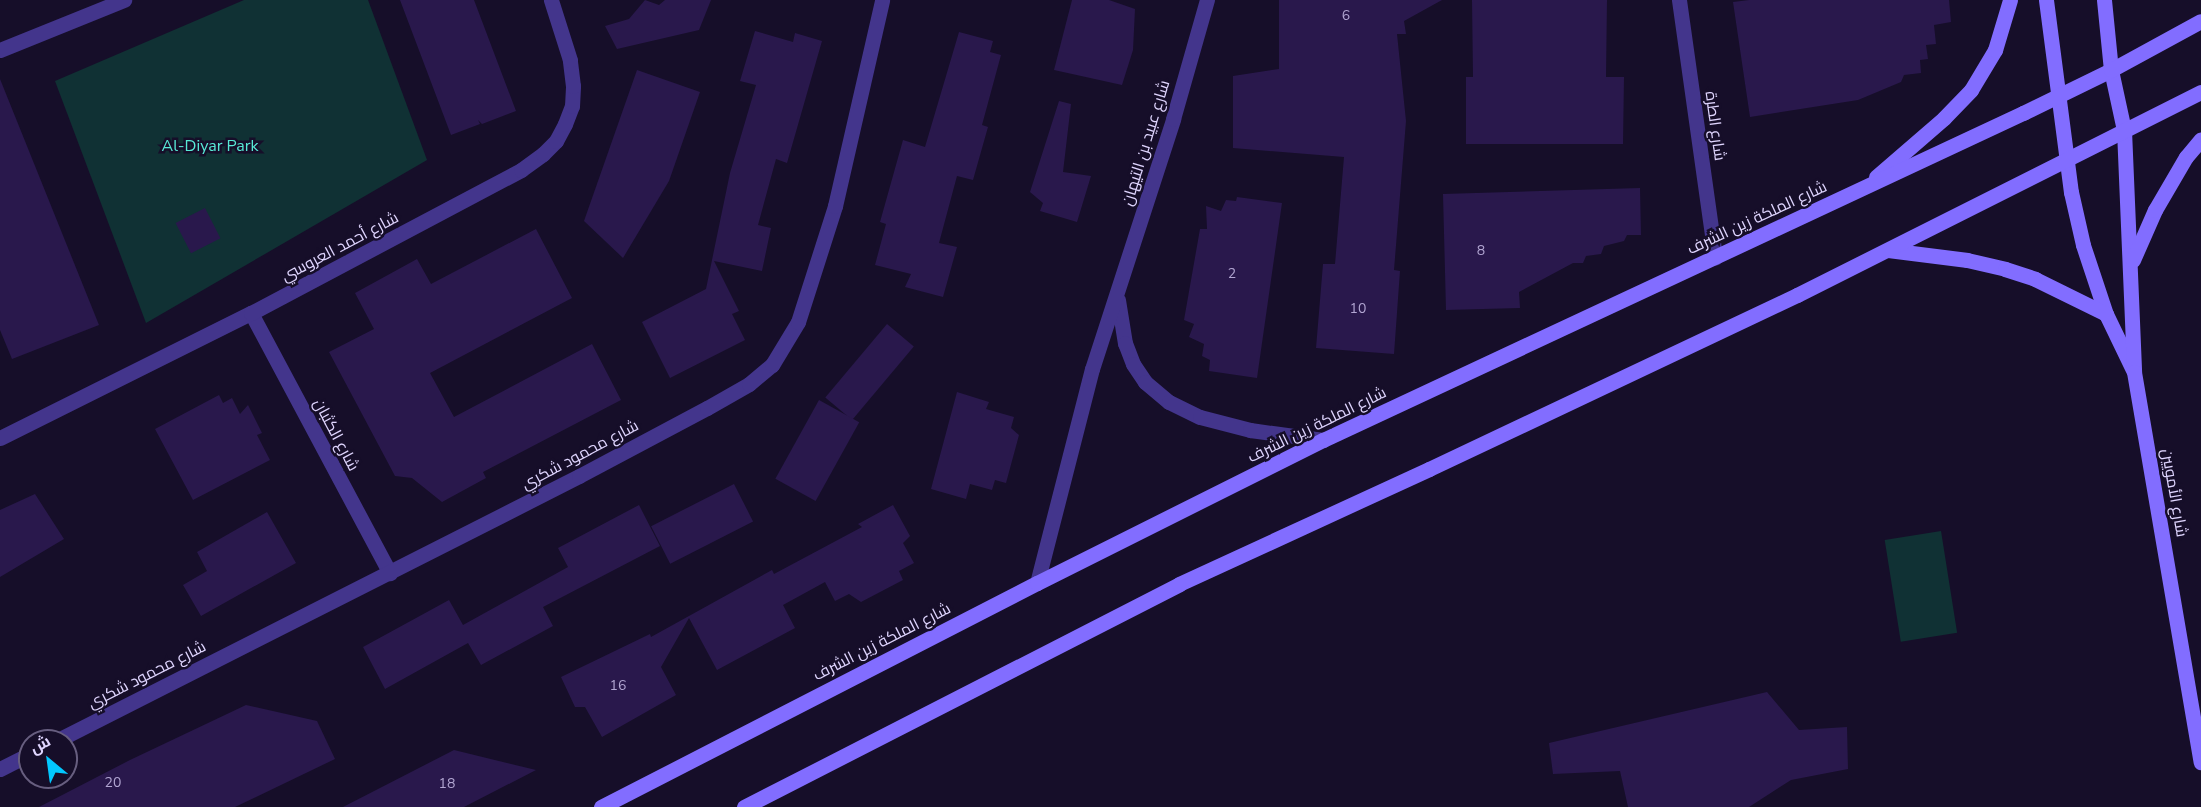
<!DOCTYPE html>
<meta charset="utf-8">
<style>
body{margin:0}
#map{position:relative;width:2201px;height:807px;overflow:hidden;background:#160e29;font-family:"Nunito Sans",Cairo,sans-serif}
div>[style]{position:absolute}
[style*='--x']{left:calc(var(--x)*1px);top:calc(var(--y)*1px);width:calc(var(--w)*1px);rotate:calc(var(--a)*1deg)}
.green>*{inset:0;background:#103134;transform-origin:0 0}
.building>*{inset:0;background:#29184c;transform-origin:0 0}
.street>*{height:15px;margin:-7.5px;padding:0 7.5px;transform-origin:7.5px;border-radius:7.5px;background:#43358c}
.secondary>*{height:15px;margin:-7.5px;padding:0 7.5px;transform-origin:7.5px;border-radius:7.5px;background:#826dff}
span{translate:-50% -50%;white-space:nowrap;text-align:center;line-height:1.15;-webkit-text-stroke:5px #160e29;paint-order:stroke}
.number-label{font-size:14px;color:#b2a6d2}
.number-label span{-webkit-text-stroke-width:0}
.street-label{font-size:16px;color:#e0d6ff}
.park-label{font-size:16px;color:#58e9d6}
.north{position:absolute;left:18px;top:729px;width:60px;height:60px;box-sizing:border-box;background:#160e29;border:2px solid #675e7f;border-radius:50%;rotate:331deg;font-size:16px;font-weight:700;line-height:24px;text-align:center;color:#e0d6ff}
.north::after{content:'';display:block;margin:auto;width:21px;height:27px;background:#02c8ff;clip-path:polygon(50% 0,100% 100%,50% 72%,0 100%)}
</style>
<div id="map">
<div class="green">
<div style="clip-path:polygon(244px 0,368px 0,427px 160px,146px 323px,55px 81px)"></div>
<div style="left:1941px;top:531px;width:103px;height:57px;rotate:81deg"></div>
</div>
<div class="building">
<div style="clip-path:polygon(400px 0,474px 0,516px 111px,482px 124px,478px 120px,480px 124px,451px 135px)"></div>
<div style="clip-path:polygon(645px 0,659px 5px,665px 0,711px 0,699px 30px,617px 49px,605px 26px,629px 19px)"></div>
<div style="clip-path:polygon(1072px 0,1109px 0,1135px 9px,1133px 50px,1122px 85px,1054px 70px)"></div>
<div style="clip-path:polygon(1279px 0,1442px 0,1404px 21px,1406px 34px,1397px 34px,1406px 121px,1394px 270px,1400px 271px,1394px 354px,1316px 348px,1323px 264px,1335px 264px,1344px 157px,1233px 148px,1233px 76px,1279px 69px)"></div>
<div style="clip-path:polygon(1472px 0,1607px 0,1606px 77px,1624px 77px,1623px 144px,1466px 144px,1466px 77px,1473px 77px)"></div>
<div style="clip-path:polygon(1749px 0,1949px 0,1951px 22px,1934px 25px,1936px 44px,1926px 45px,1928px 59px,1920px 60px,1921px 73px,1904px 75px,1901px 82px,1858px 100px,1750px 117px,1733px 2px)"></div>
<div style="clip-path:polygon(755px 31px,793px 42px,795px 33px,822px 41px,787px 163px,776px 159px,758px 225px,771px 228px,762px 271px,714px 261px,739px 311px,732px 314px,745px 340px,670px 378px,642px 322px,706px 289px,730px 173px,756px 85px,740px 81px)"></div>
<div style="clip-path:polygon(959px 32px,993px 41px,990px 52px,1001px 55px,982px 125px,988px 127px,973px 180px,957px 176px,939px 243px,957px 247px,943px 297px,905px 287px,911px 274px,875px 265px,886px 224px,880px 222px,903px 140px,925px 147px)"></div>
<div style="clip-path:polygon(637px 70px,700px 92px,669px 181px,623px 258px,584px 221px)"></div>
<div style="clip-path:polygon(0 79px,99px 325px,12px 359px,0 330px)"></div>
<div style="clip-path:polygon(1059px 101px,1071px 104px,1063px 172px,1091px 176px,1077px 222px,1040px 211px,1043px 203px,1030px 192px)"></div>
<div style="clip-path:polygon(1640px 188px,1641px 235px,1627px 235px,1624px 241px,1604px 246px,1601px 254px,1586px 256px,1583px 263px,1573px 263px,1519px 292px,1520px 308px,1446px 310px,1443px 194px)"></div>
<div style="clip-path:polygon(1237px 197px,1282px 203px,1257px 378px,1209px 371px,1210px 360px,1202px 356px,1204px 344px,1189px 337px,1194px 324px,1184px 320px,1200px 229px,1207px 229px,1206px 206px,1221px 211px,1226px 200px,1236px 201px)"></div>
<div style="left:205px;top:208px;width:34px;height:33px;rotate:63deg"></div>
<div style="clip-path:polygon(536px 229px,572px 298px,430px 373px,454px 417px,592px 344px,621px 400px,483px 472px,486px 478px,442px 502px,412px 478px,395px 476px,329px 352px,374px 329px,355px 293px,417px 259px,431px 284px)"></div>
<div style="left:887px;top:324px;width:35px;height:96px;rotate:40deg"></div>
<div style="clip-path:polygon(957px 392px,989px 402px,986px 409px,1014px 417px,1011px 428px,1019px 435px,1006px 483px,995px 480px,992px 490px,970px 484px,966px 499px,931px 489px)"></div>
<div style="clip-path:polygon(219px 395px,223px 403px,232px 398px,240px 414px,248px 405px,262px 433px,257px 435px,270px 460px,193px 500px,155px 429px)"></div>
<div style="left:819px;top:400px;width:46px;height:90px;rotate:29deg"></div>
<div style="left:734px;top:484px;width:42px;height:93px;rotate:63deg"></div>
<div style="clip-path:polygon(35px 494px,64px 539px,0 577px,0 510px)"></div>
<div style="clip-path:polygon(639px 505px,660px 546px,543px 607px,553px 626px,481px 665px,468px 643px,385px 689px,363px 647px,449px 600px,463px 625px,568px 567px,558px 548px)"></div>
<div style="clip-path:polygon(893px 505px,910px 536px,903px 543px,914px 563px,899px 571px,903px 580px,861px 602px,849px 594px,835px 601px,825px 582px,783px 605px,795px 628px,717px 670px,689px 618px,661px 667px,676px 695px,602px 737px,585px 707px,575px 707px,561px 677px,650px 634px,651px 637px,772px 570px,774px 574px,862px 527px,858px 524px)"></div>
<div style="clip-path:polygon(267px 512px,296px 563px,201px 616px,183px 585px,207px 571px,197px 552px)"></div>
<div style="clip-path:polygon(1767px 692px,1799px 730px,1847px 727px,1848px 769px,1791px 780px,1749px 807px,1628px 807px,1620px 771px,1553px 774px,1549px 743px)"></div>
<div style="clip-path:polygon(246px 705px,317px 721px,335px 759px,235px 807px,39px 807px,130px 760px)"></div>
<div style="clip-path:polygon(454px 750px,536px 770px,464px 807px,343px 807px)"></div>
</div>
<div class="street">
<div style="--x:1679;--y:0;--w:260;--a:82"></div>
<div style="--x:0;--y:50;--w:134;--a:-22"></div>
<div style="--x:1118;--y:300;--w:44;--a:80.8"></div>
<div style="--x:1125;--y:343;--w:22;--a:69"></div>
<div style="--x:1133;--y:364;--w:22;--a:56"></div>
<div style="--x:1145;--y:382;--w:31;--a:40"></div>
<div style="--x:1169;--y:402;--w:34;--a:26"></div>
<div style="--x:1200;--y:417;--w:52;--a:14.6"></div>
<div style="--x:1250;--y:430;--w:74;--a:7.8"></div>
<div style="--x:251;--y:313;--w:295;--a:61.9"></div>
<div style="--x:0;--y:438;--w:280;--a:-26.5"></div>
<div style="--x:251;--y:313;--w:306;--a:-27.9"></div>
<div style="--x:521;--y:170;--w:27;--a:-36"></div>
<div style="--x:543;--y:154;--w:18;--a:-45"></div>
<div style="--x:556;--y:141;--w:19;--a:-62"></div>
<div style="--x:565;--y:124;--w:19;--a:-69"></div>
<div style="--x:572;--y:106;--w:20;--a:-87"></div>
<div style="--x:573;--y:86;--w:26;--a:-97"></div>
<div style="--x:570;--y:60;--w:63;--a:-107.6"></div>
<div style="--x:1037;--y:583;--w:221;--a:-75.6"></div>
<div style="--x:1092;--y:369;--w:263;--a:-72"></div>
<div style="--x:1173;--y:119;--w:124;--a:-74.1"></div>
<div style="--x:56;--y:741;--w:586;--a:-26.87"></div>
<div style="--x:579;--y:476;--w:145;--a:-28"></div>
<div style="--x:707;--y:408;--w:48;--a:-29.7"></div>
<div style="--x:749;--y:384;--w:30;--a:-40"></div>
<div style="--x:772;--y:365;--w:50;--a:-58.8"></div>
<div style="--x:798;--y:322;--w:122;--a:-72.3"></div>
<div style="--x:835;--y:206;--w:211;--a:-77.1"></div>
<div style="--x:0;--y:769;--w:34;--a:-27"></div>
</div>
<div class="secondary">
<div style="--x:2046;--y:0;--w:194;--a:82.6"></div>
<div style="--x:2071;--y:192;--w:54;--a:77.2"></div>
<div style="--x:2083;--y:245;--w:73;--a:71.6"></div>
<div style="--x:2106;--y:314;--w:62;--a:64.3"></div>
<div style="--x:2104;--y:0;--w:70;--a:84.3"></div>
<div style="--x:2111;--y:70;--w:61;--a:77.8"></div>
<div style="--x:2124;--y:130;--w:242;--a:87.6"></div>
<div style="--x:2134;--y:372;--w:396;--a:80.3"></div>
<div style="--x:1876;--y:177;--w:90;--a:-40.9"></div>
<div style="--x:1944;--y:118;--w:39;--a:-46"></div>
<div style="--x:1971;--y:90;--w:47;--a:-59"></div>
<div style="--x:1995;--y:50;--w:52;--a:-73.3"></div>
<div style="--x:1888;--y:250;--w:80;--a:7.2"></div>
<div style="--x:1967;--y:260;--w:39;--a:13"></div>
<div style="--x:2005;--y:269;--w:32;--a:18"></div>
<div style="--x:2035;--y:279;--w:79;--a:26.2"></div>
<div style="--x:2133;--y:260;--w:55;--a:-66.3"></div>
<div style="--x:2155;--y:210;--w:61;--a:-59.7"></div>
<div style="--x:2186;--y:157;--w:23;--a:-50"></div>
<div style="--x:601;--y:807;--w:490;--a:-27.2"></div>
<div style="--x:1037;--y:583;--w:320;--a:-26.6"></div>
<div style="--x:1323;--y:440;--w:773;--a:-25.04"></div>
<div style="--x:2023;--y:113;--w:98;--a:-26"></div>
<div style="--x:2111;--y:70;--w:102;--a:-28.6"></div>
<div style="--x:744;--y:807;--w:489;--a:-27.1"></div>
<div style="--x:1179;--y:584;--w:275;--a:-24.7"></div>
<div style="--x:1429;--y:469;--w:407;--a:-25.3"></div>
<div style="--x:1797;--y:295;--w:452;--a:-26.7"></div>
</div>
<div class="number-label">
<span style="left:1346px;top:16px">6</span>
<span style="left:1481px;top:251px">8</span>
<span style="left:1232px;top:274px">2</span>
<span style="left:1358px;top:309px">10</span>
<span style="left:618px;top:686px">16</span>
<span style="left:113px;top:783px">20</span>
<span style="left:447px;top:784px">18</span>
</div>
<div class="street-label">
<span style="left:1715px;top:126px;rotate:82deg">شارع الطرة</span>
<span style="left:1146px;top:143px;rotate:-73deg">شارع عبيد بن التيهان</span>
<span style="left:1757px;top:218px;rotate:-25deg">شارع الملكة زين الشرف</span>
<span style="left:340px;top:247px;rotate:-28deg">شارع أحمد العروسي</span>
<span style="left:1317px;top:425px;rotate:-26deg">شارع الملكة زين الشرف</span>
<span style="left:336px;top:435px;rotate:62deg">شارع الكثبان</span>
<span style="left:580px;top:455px;rotate:-28deg">شارع محمود شكري</span>
<span style="left:2174px;top:493px;rotate:80deg">شارع الأمويين</span>
<span style="left:882px;top:642px;rotate:-27deg">شارع الملكة زين الشرف</span>
<span style="left:147px;top:675px;rotate:-27deg">شارع محمود شكري</span>
</div>
<div class="park-label">
<span style="left:210px;top:146px">Al-Diyar Park</span>
</div>
<div class="north">ش</div>
</div>
